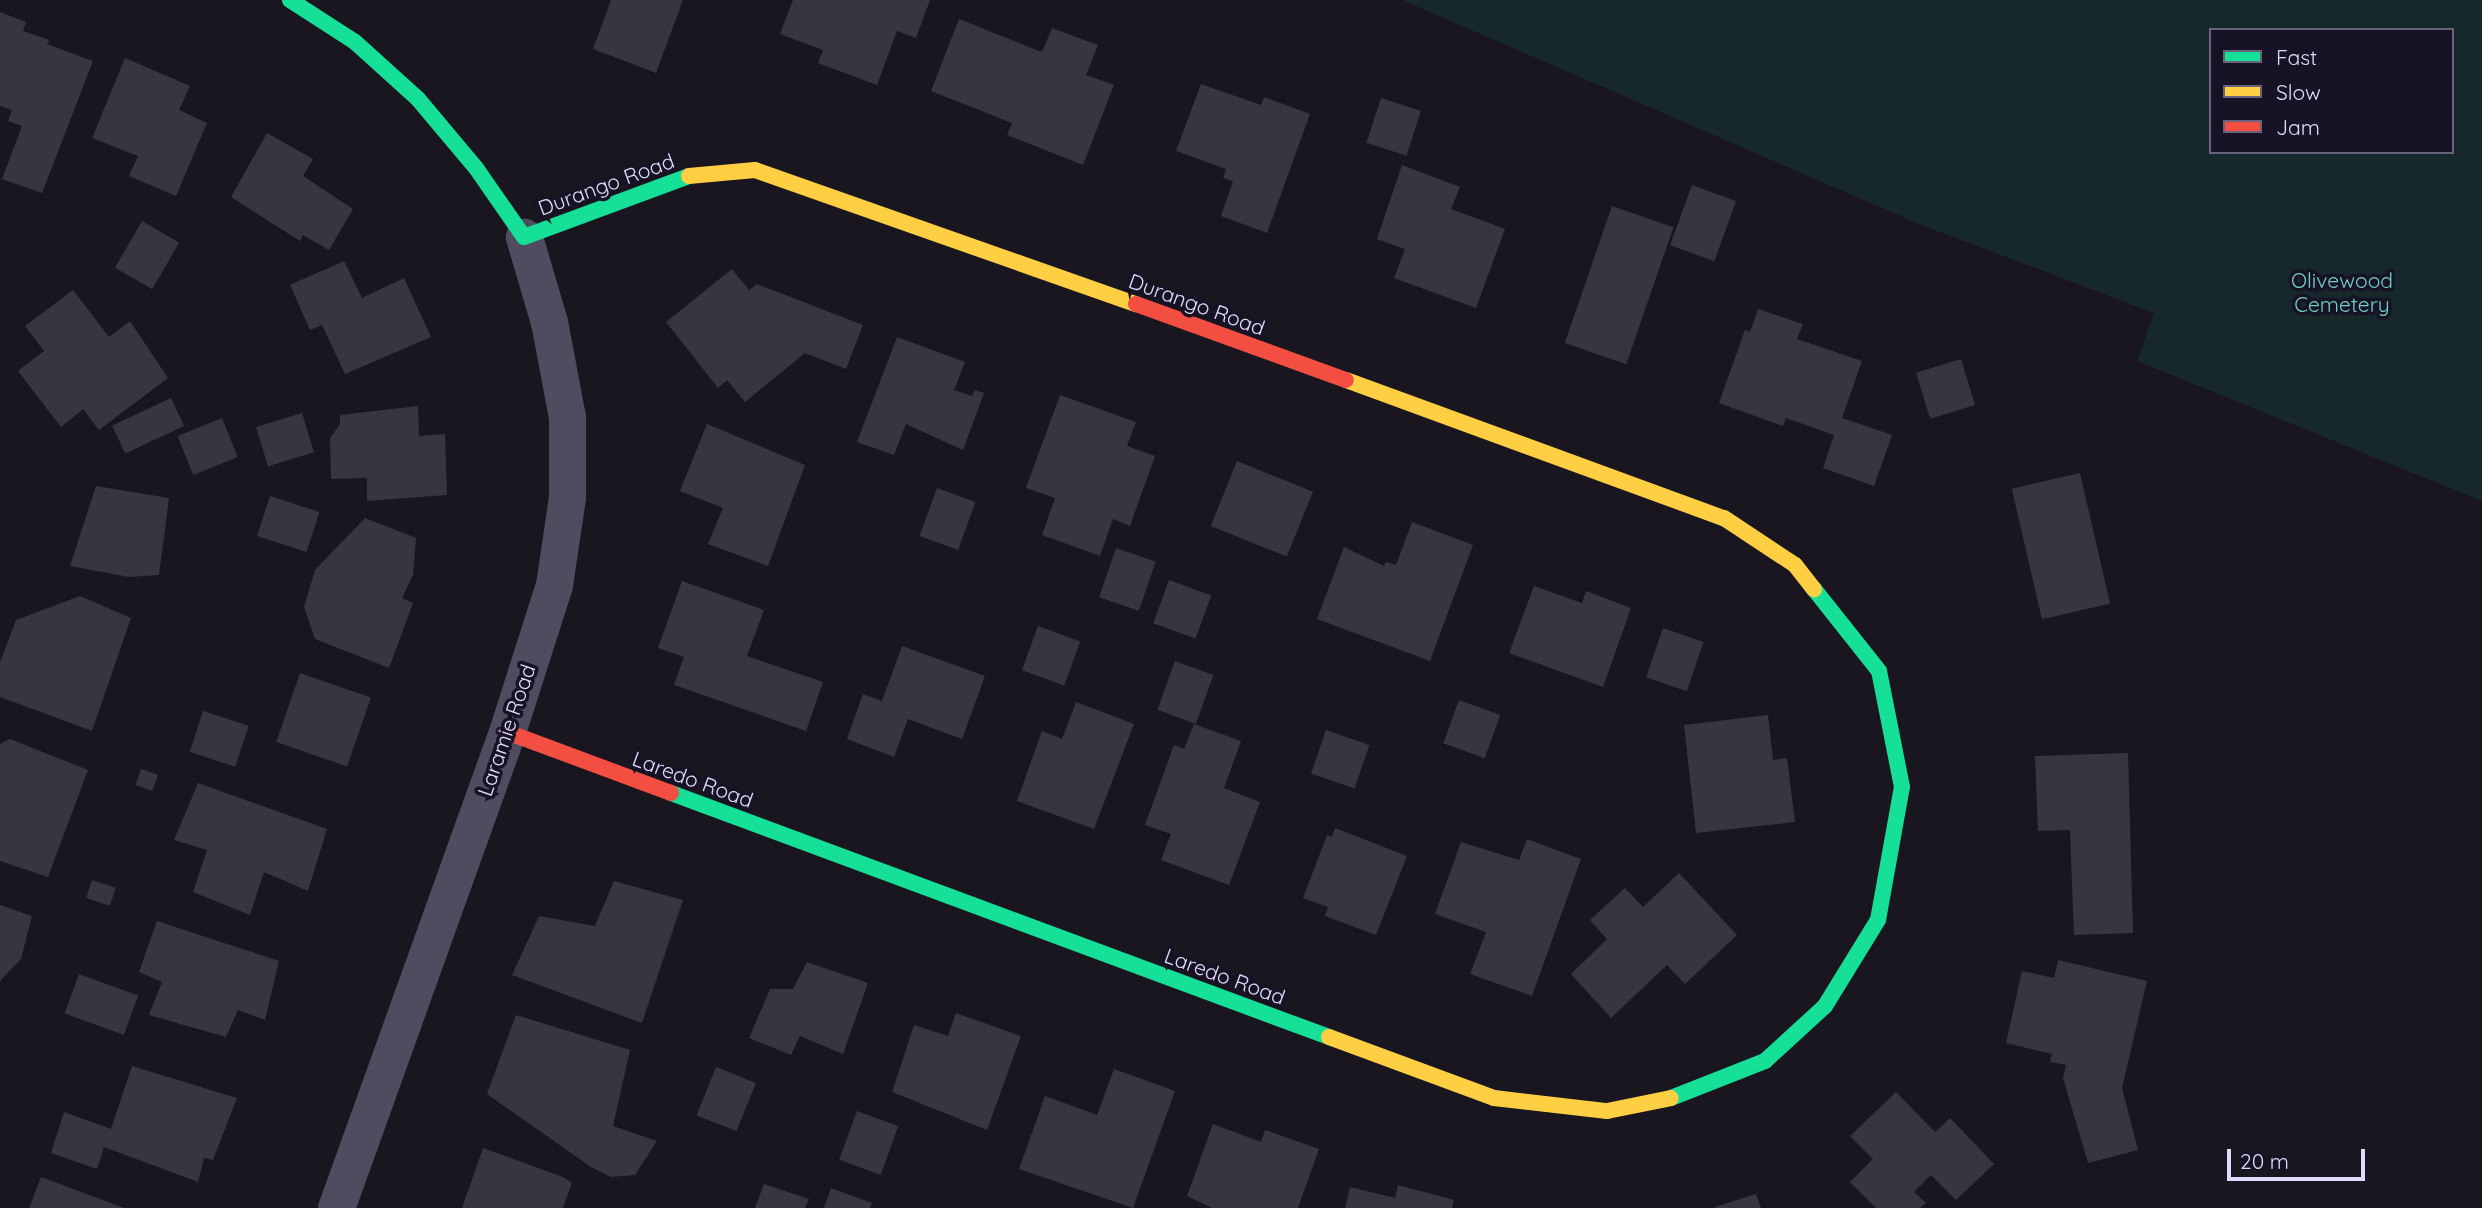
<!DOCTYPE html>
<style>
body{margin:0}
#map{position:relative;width:2482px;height:1208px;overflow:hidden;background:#191620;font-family:Quicksand,sans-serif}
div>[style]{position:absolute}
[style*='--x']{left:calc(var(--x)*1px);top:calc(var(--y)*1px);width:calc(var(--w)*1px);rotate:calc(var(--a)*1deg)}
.green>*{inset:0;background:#16282b}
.building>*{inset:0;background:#383442;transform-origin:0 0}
.street>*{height:37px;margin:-18.5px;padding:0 18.5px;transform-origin:18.5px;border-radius:18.5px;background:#4f4c5f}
.fast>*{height:16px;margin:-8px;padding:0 8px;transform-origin:8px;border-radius:8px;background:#16e098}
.slow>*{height:16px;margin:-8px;padding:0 8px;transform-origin:8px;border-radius:8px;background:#ffcf43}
.jam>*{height:16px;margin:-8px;padding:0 8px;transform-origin:8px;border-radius:8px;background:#f24e42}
span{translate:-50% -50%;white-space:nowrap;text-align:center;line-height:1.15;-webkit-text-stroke:7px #171224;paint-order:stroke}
.street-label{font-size:21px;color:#e1dafa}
.park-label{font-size:21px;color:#70d0c3}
.legend{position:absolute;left:2209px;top:28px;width:245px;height:126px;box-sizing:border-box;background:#171224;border:2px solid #68627a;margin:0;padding:9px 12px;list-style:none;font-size:21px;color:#e1dafa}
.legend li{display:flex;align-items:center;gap:14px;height:35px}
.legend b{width:35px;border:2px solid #68627a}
.scale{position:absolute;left:2227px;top:1149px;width:138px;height:32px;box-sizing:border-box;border:4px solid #e1dafa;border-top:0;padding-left:9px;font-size:21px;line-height:24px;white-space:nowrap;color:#e1dafa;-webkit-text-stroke:5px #171224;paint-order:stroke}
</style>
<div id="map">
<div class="green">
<div style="clip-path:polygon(evenodd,1402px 0,2482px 0,2482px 501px,2137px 361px,2154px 313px,1919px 224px,1402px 0,2211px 30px,2452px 30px,2452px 152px,2211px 152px,2211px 30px)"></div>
</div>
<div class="building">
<div style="clip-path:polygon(611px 0,683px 0,656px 73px,593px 49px)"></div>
<div style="clip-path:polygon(793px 0,930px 0,916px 38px,897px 31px,877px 85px,818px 63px,823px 50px,780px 34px)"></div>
<div style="clip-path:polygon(0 12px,26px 22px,23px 31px,49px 40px,47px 44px,93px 61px,42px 193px,2px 179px,22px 126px,8px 121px,12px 110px,0 106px)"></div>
<div style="clip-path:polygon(959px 19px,1042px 52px,1052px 28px,1098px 45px,1086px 75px,1114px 85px,1083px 165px,1007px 135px,1012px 123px,931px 91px)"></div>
<div style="clip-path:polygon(125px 58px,190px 86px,179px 110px,207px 123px,176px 196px,129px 176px,138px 156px,92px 138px)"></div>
<div style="clip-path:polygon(1201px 84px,1261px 105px,1264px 97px,1310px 114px,1267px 233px,1221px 216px,1233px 181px,1223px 178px,1226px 169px,1176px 151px)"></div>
<div style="left:1381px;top:98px;width:42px;height:47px;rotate:18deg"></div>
<div style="clip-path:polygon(267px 133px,313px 159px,303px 176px,353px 209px,329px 250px,303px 235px,300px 241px,231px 197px)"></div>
<div style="clip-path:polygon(1402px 165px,1460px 187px,1451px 209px,1505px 229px,1476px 308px,1394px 278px,1405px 249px,1377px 239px)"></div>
<div style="left:1692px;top:185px;width:47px;height:64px;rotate:20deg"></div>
<div style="left:1612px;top:206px;width:65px;height:145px;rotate:19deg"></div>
<div style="left:142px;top:221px;width:43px;height:54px;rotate:30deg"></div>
<div style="clip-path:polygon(344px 261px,362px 298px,404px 278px,431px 337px,345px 374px,322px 325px,310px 330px,290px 285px)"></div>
<div style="clip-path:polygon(732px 269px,749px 290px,757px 284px,863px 325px,846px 369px,805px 353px,745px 402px,727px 380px,718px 388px,666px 322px)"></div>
<div style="clip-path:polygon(73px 290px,109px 337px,130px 321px,168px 378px,99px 430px,83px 409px,61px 427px,18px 371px,44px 351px,25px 326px)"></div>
<div style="clip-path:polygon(1758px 309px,1803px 324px,1797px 339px,1862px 361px,1842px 418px,1892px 435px,1874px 486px,1823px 468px,1834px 435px,1786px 418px,1783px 426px,1719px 403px,1745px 330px,1750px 332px)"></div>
<div style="clip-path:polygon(897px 337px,965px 362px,954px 390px,972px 396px,975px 390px,984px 393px,963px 450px,906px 424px,894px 455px,857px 442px)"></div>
<div style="left:1961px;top:359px;width:48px;height:47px;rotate:73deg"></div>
<div style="clip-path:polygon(1060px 395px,1136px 422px,1127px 446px,1155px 456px,1130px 526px,1113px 519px,1100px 556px,1042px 535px,1055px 498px,1026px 488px)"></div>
<div style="left:171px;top:398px;width:31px;height:65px;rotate:65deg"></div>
<div style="clip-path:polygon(418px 406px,419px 436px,445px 434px,447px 495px,367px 501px,367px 478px,331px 479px,330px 438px,340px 424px,340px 415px)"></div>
<div style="left:302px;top:413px;width:41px;height:48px;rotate:73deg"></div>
<div style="left:222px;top:418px;width:42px;height:48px;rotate:68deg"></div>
<div style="clip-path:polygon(707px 424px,805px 465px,768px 566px,708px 544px,723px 508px,680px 491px)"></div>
<div style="left:1237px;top:461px;width:82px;height:70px;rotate:22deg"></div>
<div style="left:2080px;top:473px;width:134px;height:70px;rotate:77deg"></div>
<div style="clip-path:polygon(96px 486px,169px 498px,159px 575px,129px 577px,70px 566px)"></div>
<div style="left:937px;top:488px;width:41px;height:51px;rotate:20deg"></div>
<div style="left:270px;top:496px;width:52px;height:42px;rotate:18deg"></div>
<div style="clip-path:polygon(365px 518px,416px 538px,413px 575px,402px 598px,413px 603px,389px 668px,315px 639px,304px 607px,315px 570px)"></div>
<div style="clip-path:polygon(1412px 522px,1473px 545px,1430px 661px,1317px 619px,1344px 547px,1384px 566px,1386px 562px,1396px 565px)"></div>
<div style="left:1116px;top:548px;width:42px;height:52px;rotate:19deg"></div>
<div style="left:1169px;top:580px;width:45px;height:46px;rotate:20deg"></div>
<div style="clip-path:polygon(682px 581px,764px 610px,747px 656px,823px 682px,806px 731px,674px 685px,684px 657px,658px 648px)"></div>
<div style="clip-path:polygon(1534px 586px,1582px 603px,1586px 591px,1631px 608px,1603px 687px,1509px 653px)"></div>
<div style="clip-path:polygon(80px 596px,131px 618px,92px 731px,0 697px,0 662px,16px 620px)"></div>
<div style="left:1038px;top:626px;width:45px;height:47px;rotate:20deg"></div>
<div style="left:1663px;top:628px;width:43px;height:52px;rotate:19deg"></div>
<div style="clip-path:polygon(902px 646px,985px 676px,962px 739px,908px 719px,894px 757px,847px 739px,863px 694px,882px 701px)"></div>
<div style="left:1175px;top:661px;width:41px;height:52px;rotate:20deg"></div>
<div style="left:300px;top:673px;width:75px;height:73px;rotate:19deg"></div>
<div style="left:1459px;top:700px;width:44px;height:46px;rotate:20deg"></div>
<div style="clip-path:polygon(1076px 702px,1134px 724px,1094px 829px,1017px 801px,1042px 731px,1062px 739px)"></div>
<div style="left:203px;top:711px;width:48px;height:43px;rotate:18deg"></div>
<div style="clip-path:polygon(1768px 715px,1773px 760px,1787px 758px,1795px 822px,1696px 833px,1684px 725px)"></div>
<div style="clip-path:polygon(1194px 724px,1241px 741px,1224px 788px,1260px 802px,1229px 885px,1161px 860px,1171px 834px,1145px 825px,1174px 745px,1184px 749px)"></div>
<div style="left:1326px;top:730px;width:46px;height:46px;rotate:19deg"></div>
<div style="clip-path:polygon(10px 739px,88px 770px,48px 877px,0 861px,0 744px)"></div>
<div style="clip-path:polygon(2128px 753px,2133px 933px,2074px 935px,2070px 830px,2038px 831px,2035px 756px)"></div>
<div style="left:141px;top:769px;width:18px;height:17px;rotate:19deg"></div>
<div style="clip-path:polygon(198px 783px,327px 829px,308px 891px,264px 872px,250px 915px,193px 892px,207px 850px,174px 840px)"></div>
<div style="clip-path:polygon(1335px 828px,1407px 856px,1376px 935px,1325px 916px,1328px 907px,1303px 898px,1327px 835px,1332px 837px)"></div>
<div style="clip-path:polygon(1527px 839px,1581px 859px,1532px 996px,1470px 974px,1486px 932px,1435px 914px,1461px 842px,1519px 860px)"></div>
<div style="clip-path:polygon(1679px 873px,1737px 935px,1685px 984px,1667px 965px,1611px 1018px,1571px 974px,1607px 939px,1590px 920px,1625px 888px,1643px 907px)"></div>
<div style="left:92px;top:880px;width:25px;height:19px;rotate:18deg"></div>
<div style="clip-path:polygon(614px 881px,683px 900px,642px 1023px,512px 975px,539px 916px,595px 926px)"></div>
<div style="clip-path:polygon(0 905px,32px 916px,21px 959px,0 981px)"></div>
<div style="clip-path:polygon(157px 921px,279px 961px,265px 1020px,238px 1010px,226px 1037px,149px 1015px,162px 982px,139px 972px)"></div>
<div style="clip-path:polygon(2058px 960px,2147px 981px,2122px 1088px,2138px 1150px,2088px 1163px,2063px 1078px,2066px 1065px,2050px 1062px,2052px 1054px,2006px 1043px,2022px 971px,2054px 978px)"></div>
<div style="clip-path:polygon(807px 962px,868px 983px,843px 1054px,800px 1036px,791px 1055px,749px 1038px,770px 989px,793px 989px)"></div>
<div style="left:79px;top:974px;width:63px;height:42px;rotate:20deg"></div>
<div style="clip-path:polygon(956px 1013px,1021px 1036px,987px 1130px,892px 1092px,914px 1025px,948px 1036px)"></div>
<div style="clip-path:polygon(516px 1015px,630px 1050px,613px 1126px,657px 1141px,635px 1175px,611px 1177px,591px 1167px,487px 1094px)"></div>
<div style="clip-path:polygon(132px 1066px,237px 1098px,213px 1160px,204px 1158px,198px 1182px,104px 1147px,97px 1169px,51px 1153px,64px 1112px,111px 1129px)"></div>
<div style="left:716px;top:1067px;width:43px;height:52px;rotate:22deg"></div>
<div style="clip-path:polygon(1114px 1069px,1175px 1091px,1133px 1208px,1019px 1169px,1045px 1096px,1097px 1115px)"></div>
<div style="clip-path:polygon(1896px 1092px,1935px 1132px,1950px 1118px,1994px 1164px,1956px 1200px,1931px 1175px,1914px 1192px,1926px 1203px,1920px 1208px,1876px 1208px,1850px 1182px,1873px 1159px,1850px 1136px)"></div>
<div style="left:857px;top:1111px;width:44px;height:52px;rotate:20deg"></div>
<div style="clip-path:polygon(1213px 1124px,1261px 1142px,1265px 1130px,1319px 1149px,1298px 1208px,1212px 1208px,1187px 1196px)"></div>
<div style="clip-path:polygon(483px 1148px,563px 1177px,572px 1183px,563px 1208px,462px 1208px)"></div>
<div style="clip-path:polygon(41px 1177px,124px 1208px,29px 1208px)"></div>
<div style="clip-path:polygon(764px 1184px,809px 1199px,805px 1208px,755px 1208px)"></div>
<div style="clip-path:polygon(1398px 1185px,1454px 1200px,1452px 1208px,1345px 1208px,1350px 1187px,1395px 1198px)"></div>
<div style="clip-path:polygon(831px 1188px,872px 1203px,870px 1208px,824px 1208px)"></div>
<div style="clip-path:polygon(1756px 1194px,1761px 1208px,1715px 1208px,1715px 1207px)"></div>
</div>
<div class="street">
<div style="--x:336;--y:1208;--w:506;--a:-70.24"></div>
<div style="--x:507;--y:732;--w:154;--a:-72.3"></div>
<div style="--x:554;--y:585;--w:89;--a:-81.6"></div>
<div style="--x:567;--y:497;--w:80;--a:-90"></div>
<div style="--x:567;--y:417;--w:97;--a:-100.7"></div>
<div style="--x:549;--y:322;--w:89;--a:-106.4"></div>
</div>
<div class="fast">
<div style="--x:290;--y:0;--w:77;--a:32.9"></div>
<div style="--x:355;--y:42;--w:85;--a:42.1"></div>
<div style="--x:418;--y:99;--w:90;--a:50"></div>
<div style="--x:476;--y:168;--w:84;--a:55.2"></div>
<div style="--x:524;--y:237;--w:176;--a:-20.3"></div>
<div style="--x:671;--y:793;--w:702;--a:20.35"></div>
<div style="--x:1671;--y:1098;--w:101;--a:-21.5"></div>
<div style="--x:1765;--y:1061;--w:81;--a:-42.5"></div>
<div style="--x:1825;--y:1006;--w:101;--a:-58.4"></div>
<div style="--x:1878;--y:920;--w:135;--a:-79.8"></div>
<div style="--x:1902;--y:787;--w:118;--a:-101.2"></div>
<div style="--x:1879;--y:671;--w:105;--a:-128.4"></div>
</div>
<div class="slow">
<div style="--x:689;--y:176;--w:66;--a:-5.2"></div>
<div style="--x:755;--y:170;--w:404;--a:19.4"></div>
<div style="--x:1346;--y:380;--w:402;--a:20.1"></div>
<div style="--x:1724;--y:518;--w:85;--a:33.5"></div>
<div style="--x:1795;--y:565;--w:31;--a:52"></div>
<div style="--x:1329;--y:1037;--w:176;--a:20.3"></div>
<div style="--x:1494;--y:1098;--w:114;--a:6.6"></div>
<div style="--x:1607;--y:1111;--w:65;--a:-11.5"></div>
</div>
<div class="jam">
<div style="--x:1136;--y:304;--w:223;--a:19.9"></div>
<div style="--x:507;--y:732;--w:175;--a:20.4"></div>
</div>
<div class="street-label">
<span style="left:606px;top:184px;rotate:-20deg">Durango Road</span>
<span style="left:1197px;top:304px;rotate:20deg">Durango Road</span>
<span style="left:506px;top:730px;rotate:-71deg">Laramie Road</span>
<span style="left:693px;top:779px;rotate:20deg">Laredo Road</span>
<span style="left:1225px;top:976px;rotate:20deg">Laredo Road</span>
</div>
<div class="park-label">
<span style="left:2342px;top:292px">Olivewood<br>Cemetery</span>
</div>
<ul class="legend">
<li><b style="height:9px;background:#16e098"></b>Fast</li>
<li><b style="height:9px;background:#ffcf43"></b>Slow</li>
<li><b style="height:9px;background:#f24e42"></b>Jam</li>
</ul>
<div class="scale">20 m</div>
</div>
